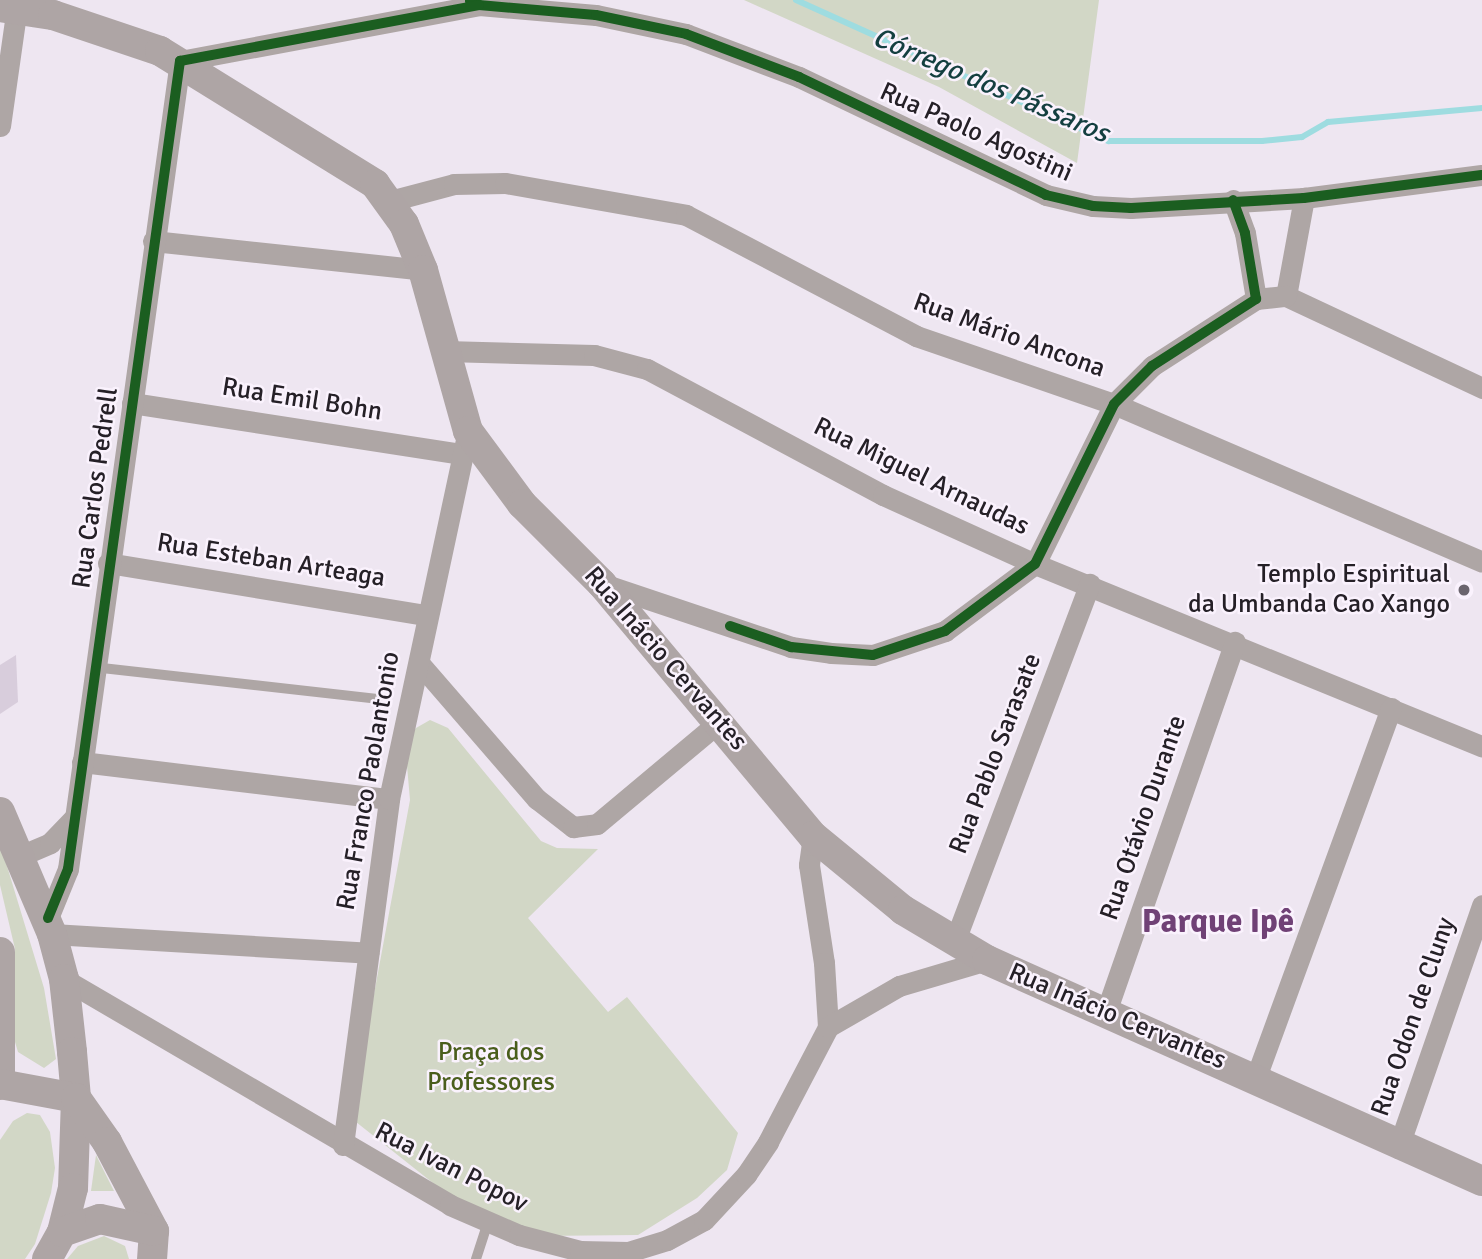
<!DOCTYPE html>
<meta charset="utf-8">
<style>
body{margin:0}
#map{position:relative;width:1482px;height:1259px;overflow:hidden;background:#eee6f1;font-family:Signika,sans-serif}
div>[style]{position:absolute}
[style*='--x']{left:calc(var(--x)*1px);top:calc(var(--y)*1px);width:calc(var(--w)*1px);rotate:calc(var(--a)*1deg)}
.green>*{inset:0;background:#d2d7c6}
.stream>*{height:6px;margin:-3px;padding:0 3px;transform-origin:3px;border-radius:3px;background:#9edce0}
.building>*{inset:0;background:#d8cddc}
.lane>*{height:10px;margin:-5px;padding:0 5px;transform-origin:5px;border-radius:5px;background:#aea6a5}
.street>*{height:21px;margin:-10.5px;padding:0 10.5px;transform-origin:10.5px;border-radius:10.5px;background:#aea6a5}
.secondary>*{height:30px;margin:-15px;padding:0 15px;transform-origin:15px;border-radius:15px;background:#aea5a5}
.cycleway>*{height:10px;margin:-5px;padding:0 5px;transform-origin:5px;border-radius:5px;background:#1b5e20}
.dots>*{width:19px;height:19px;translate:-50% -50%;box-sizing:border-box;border:4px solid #faf2fd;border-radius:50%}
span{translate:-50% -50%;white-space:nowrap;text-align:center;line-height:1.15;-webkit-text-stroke:5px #faf2fd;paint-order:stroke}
.street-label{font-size:26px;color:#252027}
.poi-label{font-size:26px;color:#252027}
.right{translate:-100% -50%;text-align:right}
.park-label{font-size:26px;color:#4a5e1c}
.water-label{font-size:28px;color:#143f40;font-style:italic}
.district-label{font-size:33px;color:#704176;font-weight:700}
</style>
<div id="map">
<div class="green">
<div style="clip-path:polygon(744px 0,1099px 0,1077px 163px,939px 87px)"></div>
<div style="clip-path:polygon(430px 720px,448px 728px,541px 841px,557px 848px,598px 849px,528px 918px,608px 1012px,627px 997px,738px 1133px,727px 1170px,697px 1198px,638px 1235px,539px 1236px,443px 1191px,351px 1118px,410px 800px,405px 743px,416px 728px)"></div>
<div style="clip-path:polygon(0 843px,44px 988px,56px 1059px,44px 1068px,18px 1052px,15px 1042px,15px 949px,0 885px)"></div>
<div style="clip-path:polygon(27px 1113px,40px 1115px,50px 1132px,55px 1168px,51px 1193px,35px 1244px,25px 1259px,0 1259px,0 1140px,13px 1121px)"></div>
<div style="clip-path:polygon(96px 1155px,114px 1191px,91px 1191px)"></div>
<div style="clip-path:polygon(104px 1236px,125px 1246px,129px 1259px,67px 1259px,78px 1246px)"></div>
</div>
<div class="stream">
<div style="--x:796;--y:0;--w:343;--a:24.3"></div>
<div style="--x:1109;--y:141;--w:153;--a:0"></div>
<div style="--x:1262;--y:141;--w:40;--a:-5.7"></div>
<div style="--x:1302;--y:137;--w:30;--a:-30"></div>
<div style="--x:1328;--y:122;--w:155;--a:-5.2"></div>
</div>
<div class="building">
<div style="clip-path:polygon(16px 655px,18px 702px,0 714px,0 665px)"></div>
</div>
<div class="lane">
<div style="--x:93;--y:667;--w:286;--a:6.4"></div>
<div style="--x:476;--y:1259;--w:40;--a:-72"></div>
</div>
<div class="street">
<div style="--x:468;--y:0;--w:12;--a:24"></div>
<div style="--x:479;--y:5;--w:117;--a:4.9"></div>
<div style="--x:596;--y:15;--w:92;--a:11.9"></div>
<div style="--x:686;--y:34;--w:121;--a:20.8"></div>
<div style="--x:799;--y:77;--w:274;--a:25.5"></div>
<div style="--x:1046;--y:195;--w:48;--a:13.2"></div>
<div style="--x:1093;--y:206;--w:38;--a:3"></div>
<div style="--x:1131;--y:208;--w:173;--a:-3.3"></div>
<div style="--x:1304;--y:198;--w:179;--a:-7.4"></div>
<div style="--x:0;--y:126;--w:121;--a:-81.9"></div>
<div style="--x:1233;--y:200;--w:35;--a:70"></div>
<div style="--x:1245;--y:233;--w:67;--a:80.5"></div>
<div style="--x:390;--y:201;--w:66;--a:-14.9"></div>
<div style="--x:454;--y:184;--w:51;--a:-1.1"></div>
<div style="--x:505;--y:183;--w:184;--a:10"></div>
<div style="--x:686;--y:215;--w:260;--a:27.7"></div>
<div style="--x:916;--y:336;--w:209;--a:19"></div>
<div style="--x:1114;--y:404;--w:400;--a:23.2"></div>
<div style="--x:153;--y:241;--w:272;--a:6.1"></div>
<div style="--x:1286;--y:296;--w:217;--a:25.1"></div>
<div style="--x:1286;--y:296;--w:100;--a:-79.6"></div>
<div style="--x:445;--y:351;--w:149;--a:1.5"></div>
<div style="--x:594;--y:355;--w:55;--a:14.8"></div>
<div style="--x:647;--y:369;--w:268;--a:28.1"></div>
<div style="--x:883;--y:495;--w:167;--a:24.4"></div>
<div style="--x:1035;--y:564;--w:483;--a:22.2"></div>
<div style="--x:132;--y:403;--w:334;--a:8.8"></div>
<div style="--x:108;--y:563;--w:322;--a:9.3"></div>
<div style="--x:603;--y:584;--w:198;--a:18.5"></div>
<div style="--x:791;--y:647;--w:40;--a:8.5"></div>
<div style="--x:831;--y:653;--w:42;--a:2.7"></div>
<div style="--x:873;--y:655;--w:76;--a:-18.4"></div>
<div style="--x:945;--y:631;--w:112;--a:-36.7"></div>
<div style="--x:1035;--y:564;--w:178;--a:-63.7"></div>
<div style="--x:1114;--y:404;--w:54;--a:-45"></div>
<div style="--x:1152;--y:366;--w:124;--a:-32.8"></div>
<div style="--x:1256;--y:299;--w:30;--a:-6"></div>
<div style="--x:419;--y:663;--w:180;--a:49.1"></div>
<div style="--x:537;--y:799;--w:46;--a:37.9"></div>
<div style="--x:573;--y:827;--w:24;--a:-7"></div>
<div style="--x:597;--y:824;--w:160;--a:-39.9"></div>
<div style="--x:82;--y:762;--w:309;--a:6.9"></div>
<div style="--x:813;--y:836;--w:29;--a:98"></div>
<div style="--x:809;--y:865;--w:99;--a:81.3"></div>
<div style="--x:824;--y:963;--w:64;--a:86.4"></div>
<div style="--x:20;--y:856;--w:33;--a:-23"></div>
<div style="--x:50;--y:843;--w:35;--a:-46"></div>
<div style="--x:48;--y:918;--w:53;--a:-67.8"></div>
<div style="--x:68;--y:869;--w:816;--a:-82.11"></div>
<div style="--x:180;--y:61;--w:304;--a:-10.6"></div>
<div style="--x:52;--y:934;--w:317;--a:3.4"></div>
<div style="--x:954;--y:943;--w:384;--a:-69.3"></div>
<div style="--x:64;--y:979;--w:447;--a:30.3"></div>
<div style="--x:450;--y:1205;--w:75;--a:23.5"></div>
<div style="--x:519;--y:1235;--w:63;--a:14.7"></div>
<div style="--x:580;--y:1251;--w:48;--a:1.2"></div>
<div style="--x:628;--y:1252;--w:41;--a:-17.1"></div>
<div style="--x:667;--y:1240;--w:42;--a:-28.4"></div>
<div style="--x:704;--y:1220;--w:62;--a:-47"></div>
<div style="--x:746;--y:1175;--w:40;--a:-56"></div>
<div style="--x:768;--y:1142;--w:130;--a:-62.4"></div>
<div style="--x:828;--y:1027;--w:82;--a:-30"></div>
<div style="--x:899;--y:986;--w:92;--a:-16.5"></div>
<div style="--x:1106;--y:1012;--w:392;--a:-70.8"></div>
<div style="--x:1256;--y:1077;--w:393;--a:-69.9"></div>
<div style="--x:343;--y:1145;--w:349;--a:-82.4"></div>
<div style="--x:389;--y:799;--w:376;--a:-77.9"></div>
<div style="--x:1398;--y:1148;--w:257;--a:-70.9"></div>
</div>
<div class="secondary">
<div style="--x:0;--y:7;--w:54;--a:8.6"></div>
<div style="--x:53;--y:15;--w:113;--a:18.6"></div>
<div style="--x:160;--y:51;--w:253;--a:31.7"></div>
<div style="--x:375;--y:184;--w:49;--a:54.1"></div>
<div style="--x:404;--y:224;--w:50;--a:67.6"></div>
<div style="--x:423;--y:270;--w:167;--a:74.4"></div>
<div style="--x:468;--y:431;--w:91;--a:53.5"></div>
<div style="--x:522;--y:504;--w:113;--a:45"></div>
<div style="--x:602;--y:584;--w:329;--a:50.1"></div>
<div style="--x:813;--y:836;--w:117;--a:39.4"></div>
<div style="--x:903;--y:910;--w:98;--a:30.8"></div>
<div style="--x:987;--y:960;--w:542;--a:24.06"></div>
<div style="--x:0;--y:812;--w:133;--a:66.9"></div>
<div style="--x:52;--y:934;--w:47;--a:75.1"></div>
<div style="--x:64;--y:979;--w:73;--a:83.7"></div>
<div style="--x:72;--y:1052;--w:46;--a:85"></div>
<div style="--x:76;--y:1098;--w:90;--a:91.9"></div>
<div style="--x:73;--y:1188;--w:45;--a:104"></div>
<div style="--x:62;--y:1232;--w:31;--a:119"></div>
<div style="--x:0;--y:952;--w:133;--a:90"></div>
<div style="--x:0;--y:1084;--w:77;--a:10.4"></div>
<div style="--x:76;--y:1098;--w:54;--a:54.8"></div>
<div style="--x:107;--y:1142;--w:101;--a:62.2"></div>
<div style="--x:154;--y:1231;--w:28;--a:94"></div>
<div style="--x:62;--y:1232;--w:40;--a:-18.9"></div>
<div style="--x:100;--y:1219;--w:55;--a:12.5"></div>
</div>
<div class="cycleway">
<div style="--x:470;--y:1;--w:10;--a:24"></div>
<div style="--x:479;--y:5;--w:117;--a:4.9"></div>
<div style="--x:596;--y:15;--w:92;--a:11.9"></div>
<div style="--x:686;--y:34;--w:121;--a:20.8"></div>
<div style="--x:799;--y:77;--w:274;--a:25.5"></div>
<div style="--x:1046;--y:195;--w:48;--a:13.2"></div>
<div style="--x:1093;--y:206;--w:38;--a:3"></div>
<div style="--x:1131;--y:208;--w:173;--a:-3.3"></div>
<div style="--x:1304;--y:198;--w:179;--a:-7.4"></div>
<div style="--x:730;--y:626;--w:65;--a:19"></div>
<div style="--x:791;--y:647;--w:82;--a:5.6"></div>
<div style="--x:873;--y:655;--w:76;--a:-18.4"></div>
<div style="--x:945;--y:631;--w:112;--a:-36.7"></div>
<div style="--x:1035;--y:564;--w:178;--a:-63.7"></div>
<div style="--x:1114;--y:404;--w:54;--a:-45"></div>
<div style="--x:1152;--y:366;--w:124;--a:-32.8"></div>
<div style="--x:1256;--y:299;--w:67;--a:-99.5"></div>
<div style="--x:1245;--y:233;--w:35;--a:-110"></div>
<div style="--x:48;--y:918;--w:53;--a:-67.8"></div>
<div style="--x:68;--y:869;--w:816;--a:-82.11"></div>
<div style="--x:180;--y:61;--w:304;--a:-10.6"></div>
</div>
<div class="dots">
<div style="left:1464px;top:590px;background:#6b656e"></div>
</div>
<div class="street-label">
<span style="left:976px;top:133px;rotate:24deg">Rua Paolo Agostini</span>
<span style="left:1009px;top:336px;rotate:20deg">Rua Mário Ancona</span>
<span style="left:302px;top:400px;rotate:9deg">Rua Emil Bohn</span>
<span style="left:921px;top:477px;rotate:26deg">Rua Miguel Arnaudas</span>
<span style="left:96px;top:488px;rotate:-82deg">Rua Carlos Pedrell</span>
<span style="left:271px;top:561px;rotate:9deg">Rua Esteban Arteaga</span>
<span style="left:665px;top:659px;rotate:49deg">Rua Inácio Cervantes</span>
<span style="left:996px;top:754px;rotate:-69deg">Rua Pablo Sarasate</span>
<span style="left:369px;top:781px;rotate:-80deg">Rua Franco Paolantonio</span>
<span style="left:1144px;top:818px;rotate:-71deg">Rua Otávio Durante</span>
<span style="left:1117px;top:1017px;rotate:23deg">Rua Inácio Cervantes</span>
<span style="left:1414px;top:1017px;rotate:-71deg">Rua Odon de Cluny</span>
<span style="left:451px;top:1168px;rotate:27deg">Rua Ivan Popov</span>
</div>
<div class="poi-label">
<span class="right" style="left:1450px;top:590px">Templo Espiritual<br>da Umbanda Cao Xango</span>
</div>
<div class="park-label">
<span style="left:491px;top:1068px">Praça dos<br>Professores</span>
</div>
<div class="water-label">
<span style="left:991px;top:85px;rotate:23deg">Córrego dos Pássaros</span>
</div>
<div class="district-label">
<span style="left:1218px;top:922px">Parque Ipê</span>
</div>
</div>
